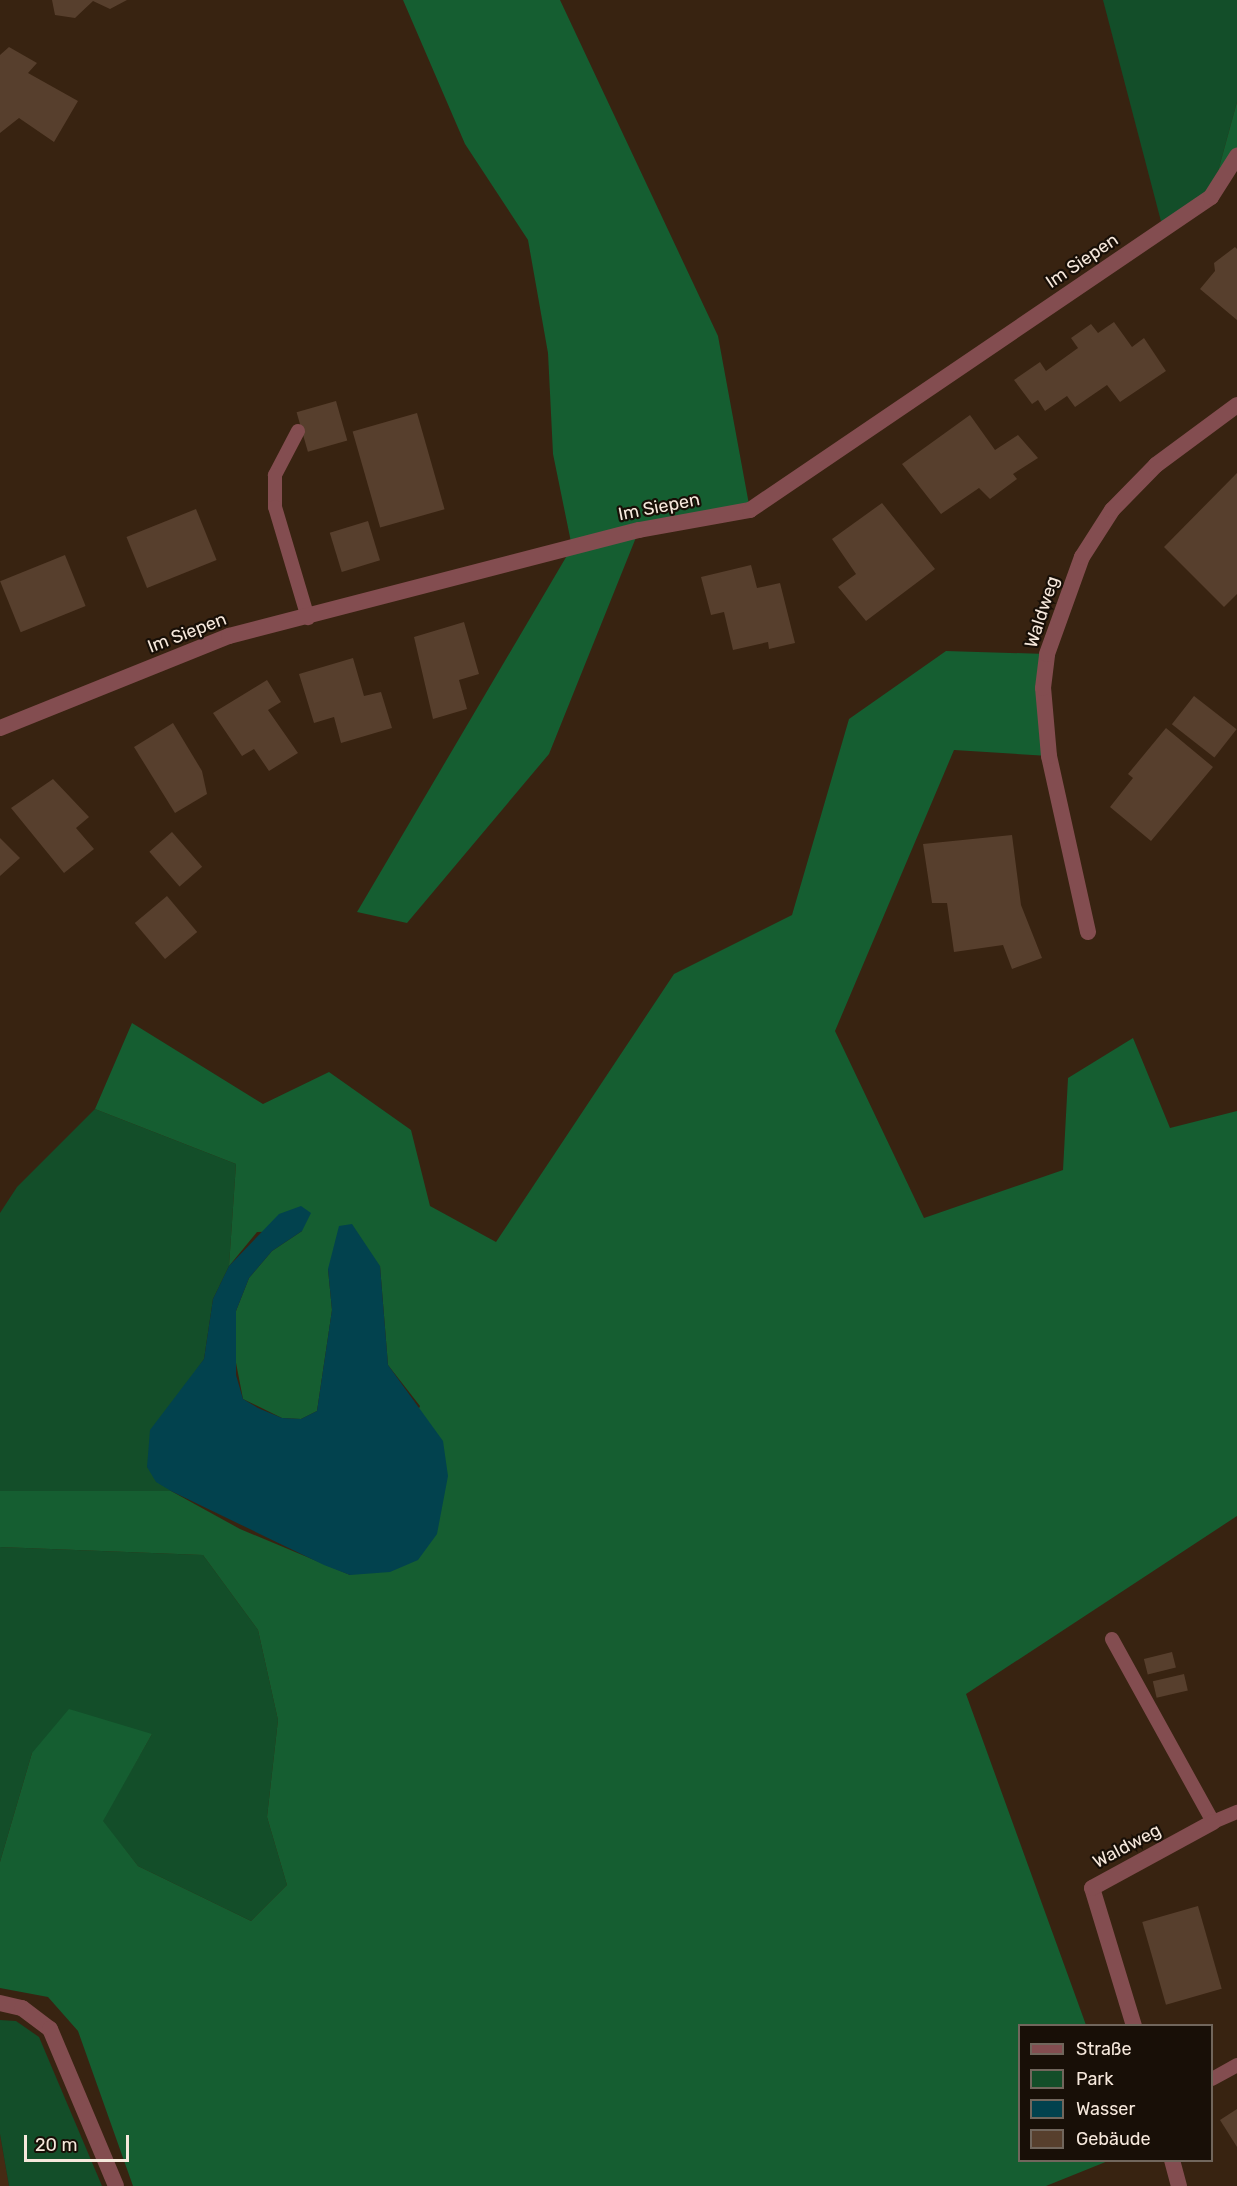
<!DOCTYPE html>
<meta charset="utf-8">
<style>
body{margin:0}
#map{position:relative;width:1237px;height:2186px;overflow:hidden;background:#382311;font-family:Rubik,sans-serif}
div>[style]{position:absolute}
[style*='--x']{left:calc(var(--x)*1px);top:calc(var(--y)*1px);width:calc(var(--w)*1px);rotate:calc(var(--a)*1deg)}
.built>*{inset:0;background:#462b14}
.green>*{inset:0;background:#134e29}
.forest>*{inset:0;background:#155e31}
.water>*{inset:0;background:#02424e}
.building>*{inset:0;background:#573f2d;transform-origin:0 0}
.service>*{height:14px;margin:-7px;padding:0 7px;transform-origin:7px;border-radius:7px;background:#834d50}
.minor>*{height:16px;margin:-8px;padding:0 8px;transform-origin:8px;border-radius:8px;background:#834d50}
span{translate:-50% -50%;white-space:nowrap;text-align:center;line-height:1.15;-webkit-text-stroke:4.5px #180f07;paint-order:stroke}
.street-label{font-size:18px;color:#f6e8dc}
.legend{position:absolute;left:1018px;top:2024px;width:195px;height:138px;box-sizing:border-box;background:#180f07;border:2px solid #71665c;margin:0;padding:8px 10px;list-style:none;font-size:18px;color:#f6e8dc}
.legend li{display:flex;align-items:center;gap:12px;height:30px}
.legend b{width:30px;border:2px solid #71665c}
.scale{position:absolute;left:24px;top:2135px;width:105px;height:27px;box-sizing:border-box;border:3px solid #f6e8dc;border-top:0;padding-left:8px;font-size:18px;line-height:21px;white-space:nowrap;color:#f6e8dc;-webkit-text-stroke:4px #180f07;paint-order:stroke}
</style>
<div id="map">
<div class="built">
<div style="clip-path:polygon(0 2134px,9px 2186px,0 2186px)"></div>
</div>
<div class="green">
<div style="clip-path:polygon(1103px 0,1237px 0,1237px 102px,1211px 197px,1163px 229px)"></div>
<div style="clip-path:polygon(95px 1109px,236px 1164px,229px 1266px,213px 1299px,204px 1359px,174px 1402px,147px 1467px,171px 1491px,0 1491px,0 1213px,17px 1187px)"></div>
<div style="clip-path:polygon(0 1547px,203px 1555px,258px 1630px,278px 1720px,267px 1817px,287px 1885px,251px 1921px,138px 1866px,102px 1821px,152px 1734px,32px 1753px,0 1862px)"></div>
<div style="clip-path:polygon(0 2020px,16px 2021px,39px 2037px,102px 2186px,9px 2186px,0 2134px)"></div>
</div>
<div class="forest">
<div style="clip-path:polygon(403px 0,560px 0,718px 336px,750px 510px,639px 530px,549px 754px,407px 923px,357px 912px,572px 547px,553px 454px,548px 353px,528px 240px,465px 144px)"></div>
<div style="clip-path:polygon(1237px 102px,1237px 156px,1211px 197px)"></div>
<div style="clip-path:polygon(946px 651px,1047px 654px,1049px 756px,954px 750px,835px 1031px,924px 1218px,1063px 1170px,1068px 1078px,1133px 1038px,1170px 1128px,1237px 1111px,1237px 1516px,966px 1694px,1086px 2025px,1020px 2026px,1020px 2160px,1108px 2161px,1046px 2186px,133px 2186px,78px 2031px,48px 1997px,0 1988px,0 1862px,32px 1753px,69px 1709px,152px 1734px,103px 1821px,138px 1866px,251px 1921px,287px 1885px,267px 1817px,278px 1720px,258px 1630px,203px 1555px,0 1547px,0 1491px,171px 1491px,240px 1529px,350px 1575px,420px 1406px,388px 1365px,380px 1266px,328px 1269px,332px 1310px,317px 1411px,301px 1419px,282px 1418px,243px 1399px,232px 1342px,236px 1311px,249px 1278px,272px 1251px,302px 1231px,257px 1232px,229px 1266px,236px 1164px,95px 1109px,132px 1023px,263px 1104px,329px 1072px,411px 1130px,430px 1206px,496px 1242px,674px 974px,792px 915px,849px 719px)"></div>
</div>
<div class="water">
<div style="clip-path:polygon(301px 1206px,311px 1213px,302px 1231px,272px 1251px,249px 1278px,236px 1311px,236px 1375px,243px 1399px,258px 1408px,282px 1418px,301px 1419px,317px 1411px,332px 1310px,328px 1269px,339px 1226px,352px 1224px,380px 1266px,388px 1365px,443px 1441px,448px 1476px,437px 1534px,418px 1560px,390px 1572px,350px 1575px,324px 1565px,171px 1491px,156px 1482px,147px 1467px,150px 1430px,204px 1359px,213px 1299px,229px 1266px,279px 1214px)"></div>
</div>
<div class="building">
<div style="clip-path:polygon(52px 0,127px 0,110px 9px,93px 1px,75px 18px,55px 15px)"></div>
<div style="clip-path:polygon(9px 47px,37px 63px,28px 73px,78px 101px,54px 142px,19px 118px,0 133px,0 55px)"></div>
<div style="clip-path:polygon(1235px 247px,1237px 249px,1237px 320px,1200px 289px,1215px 271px,1214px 263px)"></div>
<div style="clip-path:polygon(1114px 322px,1132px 347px,1144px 338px,1166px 371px,1120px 402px,1107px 385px,1075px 407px,1067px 396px,1045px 411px,1038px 400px,1032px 404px,1014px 380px,1040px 362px,1046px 371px,1078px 348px,1071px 338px,1091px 324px,1098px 333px)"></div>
<div style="left:336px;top:401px;width:41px;height:41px;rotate:74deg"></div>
<div style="left:417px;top:413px;width:100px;height:67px;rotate:74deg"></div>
<div style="clip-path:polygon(970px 415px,995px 450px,1018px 435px,1038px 458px,1013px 474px,1017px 479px,990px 499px,979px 488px,941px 514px,902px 464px)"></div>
<div style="clip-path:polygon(1237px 473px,1237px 594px,1224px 607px,1164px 547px)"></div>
<div style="clip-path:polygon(882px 503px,935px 569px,866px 621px,838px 587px,856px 574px,832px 539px)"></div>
<div style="left:196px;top:509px;width:55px;height:75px;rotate:68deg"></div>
<div style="left:368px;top:521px;width:41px;height:40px;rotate:73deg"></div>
<div style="left:65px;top:555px;width:55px;height:70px;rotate:68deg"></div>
<div style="clip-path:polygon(751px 565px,757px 588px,780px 583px,795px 643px,769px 649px,768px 642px,733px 650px,724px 612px,711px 615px,701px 577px)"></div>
<div style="clip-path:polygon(464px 622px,479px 674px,459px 680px,467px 709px,433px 719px,414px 637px)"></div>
<div style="clip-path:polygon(353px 658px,364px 696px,381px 692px,392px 728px,341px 743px,334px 717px,314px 723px,299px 674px)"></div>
<div style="clip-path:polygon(267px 680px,281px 702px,268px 710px,298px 753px,269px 771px,254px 749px,242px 756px,213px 713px)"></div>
<div style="left:1194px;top:696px;width:54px;height:36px;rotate:38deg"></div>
<div style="clip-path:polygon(173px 723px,202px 771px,207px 794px,175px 813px,134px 747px)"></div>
<div style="clip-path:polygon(1166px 728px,1213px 767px,1151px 841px,1110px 807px,1133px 778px,1128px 774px)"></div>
<div style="clip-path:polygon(53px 779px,89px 817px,76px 828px,94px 849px,64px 873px,11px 808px)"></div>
<div style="left:172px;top:832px;width:46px;height:30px;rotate:49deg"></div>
<div style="clip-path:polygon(1012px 835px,1021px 905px,1042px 958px,1012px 969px,1003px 945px,954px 952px,947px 903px,932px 903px,923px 844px)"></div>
<div style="clip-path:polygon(0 838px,20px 858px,0 876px)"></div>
<div style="left:167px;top:896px;width:47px;height:42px;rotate:50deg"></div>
<div style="left:1172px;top:1652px;width:16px;height:29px;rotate:76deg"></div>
<div style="left:1184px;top:1674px;width:17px;height:32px;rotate:77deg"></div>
<div style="left:1198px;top:1906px;width:86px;height:58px;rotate:74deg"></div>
<div style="clip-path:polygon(1237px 2109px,1237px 2147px,1220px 2120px)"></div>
</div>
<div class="service">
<div style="--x:298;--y:431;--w:50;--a:117.6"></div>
<div style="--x:275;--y:475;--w:32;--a:90"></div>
<div style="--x:275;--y:507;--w:116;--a:73.4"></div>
<div style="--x:1112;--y:1639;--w:209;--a:61.1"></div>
<div style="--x:1213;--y:1822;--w:26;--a:-23"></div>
<div style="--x:1212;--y:2079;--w:29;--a:-29"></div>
</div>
<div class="minor">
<div style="--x:0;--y:728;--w:247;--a:-21.9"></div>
<div style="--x:229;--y:636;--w:423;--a:-14.5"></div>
<div style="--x:639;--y:530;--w:113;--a:-10.2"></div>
<div style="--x:750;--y:510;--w:557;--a:-34.17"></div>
<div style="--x:1211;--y:197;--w:49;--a:-57.6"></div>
<div style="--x:1088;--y:932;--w:180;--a:-102.5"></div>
<div style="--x:1049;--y:756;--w:68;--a:-95"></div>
<div style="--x:1043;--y:688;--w:34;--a:-83"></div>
<div style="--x:1047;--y:654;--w:103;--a:-70.2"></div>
<div style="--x:1082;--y:557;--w:56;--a:-57.4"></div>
<div style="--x:1112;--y:510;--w:63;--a:-45.6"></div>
<div style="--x:1156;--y:465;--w:101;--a:-36.5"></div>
<div style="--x:0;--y:2003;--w:23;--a:13"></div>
<div style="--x:22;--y:2008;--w:35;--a:37"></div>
<div style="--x:50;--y:2029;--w:170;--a:67.2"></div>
<div style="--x:1134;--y:2026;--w:144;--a:-106.9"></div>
<div style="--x:1092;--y:1888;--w:138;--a:-28.6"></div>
<div style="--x:1172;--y:2160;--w:27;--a:75"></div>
</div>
<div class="street-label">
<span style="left:1082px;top:261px;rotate:-34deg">Im Siepen</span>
<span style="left:659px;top:507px;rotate:-11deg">Im Siepen</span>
<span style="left:1042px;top:612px;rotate:-72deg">Waldweg</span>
<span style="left:187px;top:633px;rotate:-21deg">Im Siepen</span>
<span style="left:1127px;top:1846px;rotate:-28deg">Waldweg</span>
</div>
<ul class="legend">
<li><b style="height:8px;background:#834d50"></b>Straße</li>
<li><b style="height:16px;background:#134e29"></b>Park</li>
<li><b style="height:16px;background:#02424e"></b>Wasser</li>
<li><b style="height:16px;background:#573f2d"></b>Gebäude</li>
</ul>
<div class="scale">20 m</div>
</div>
